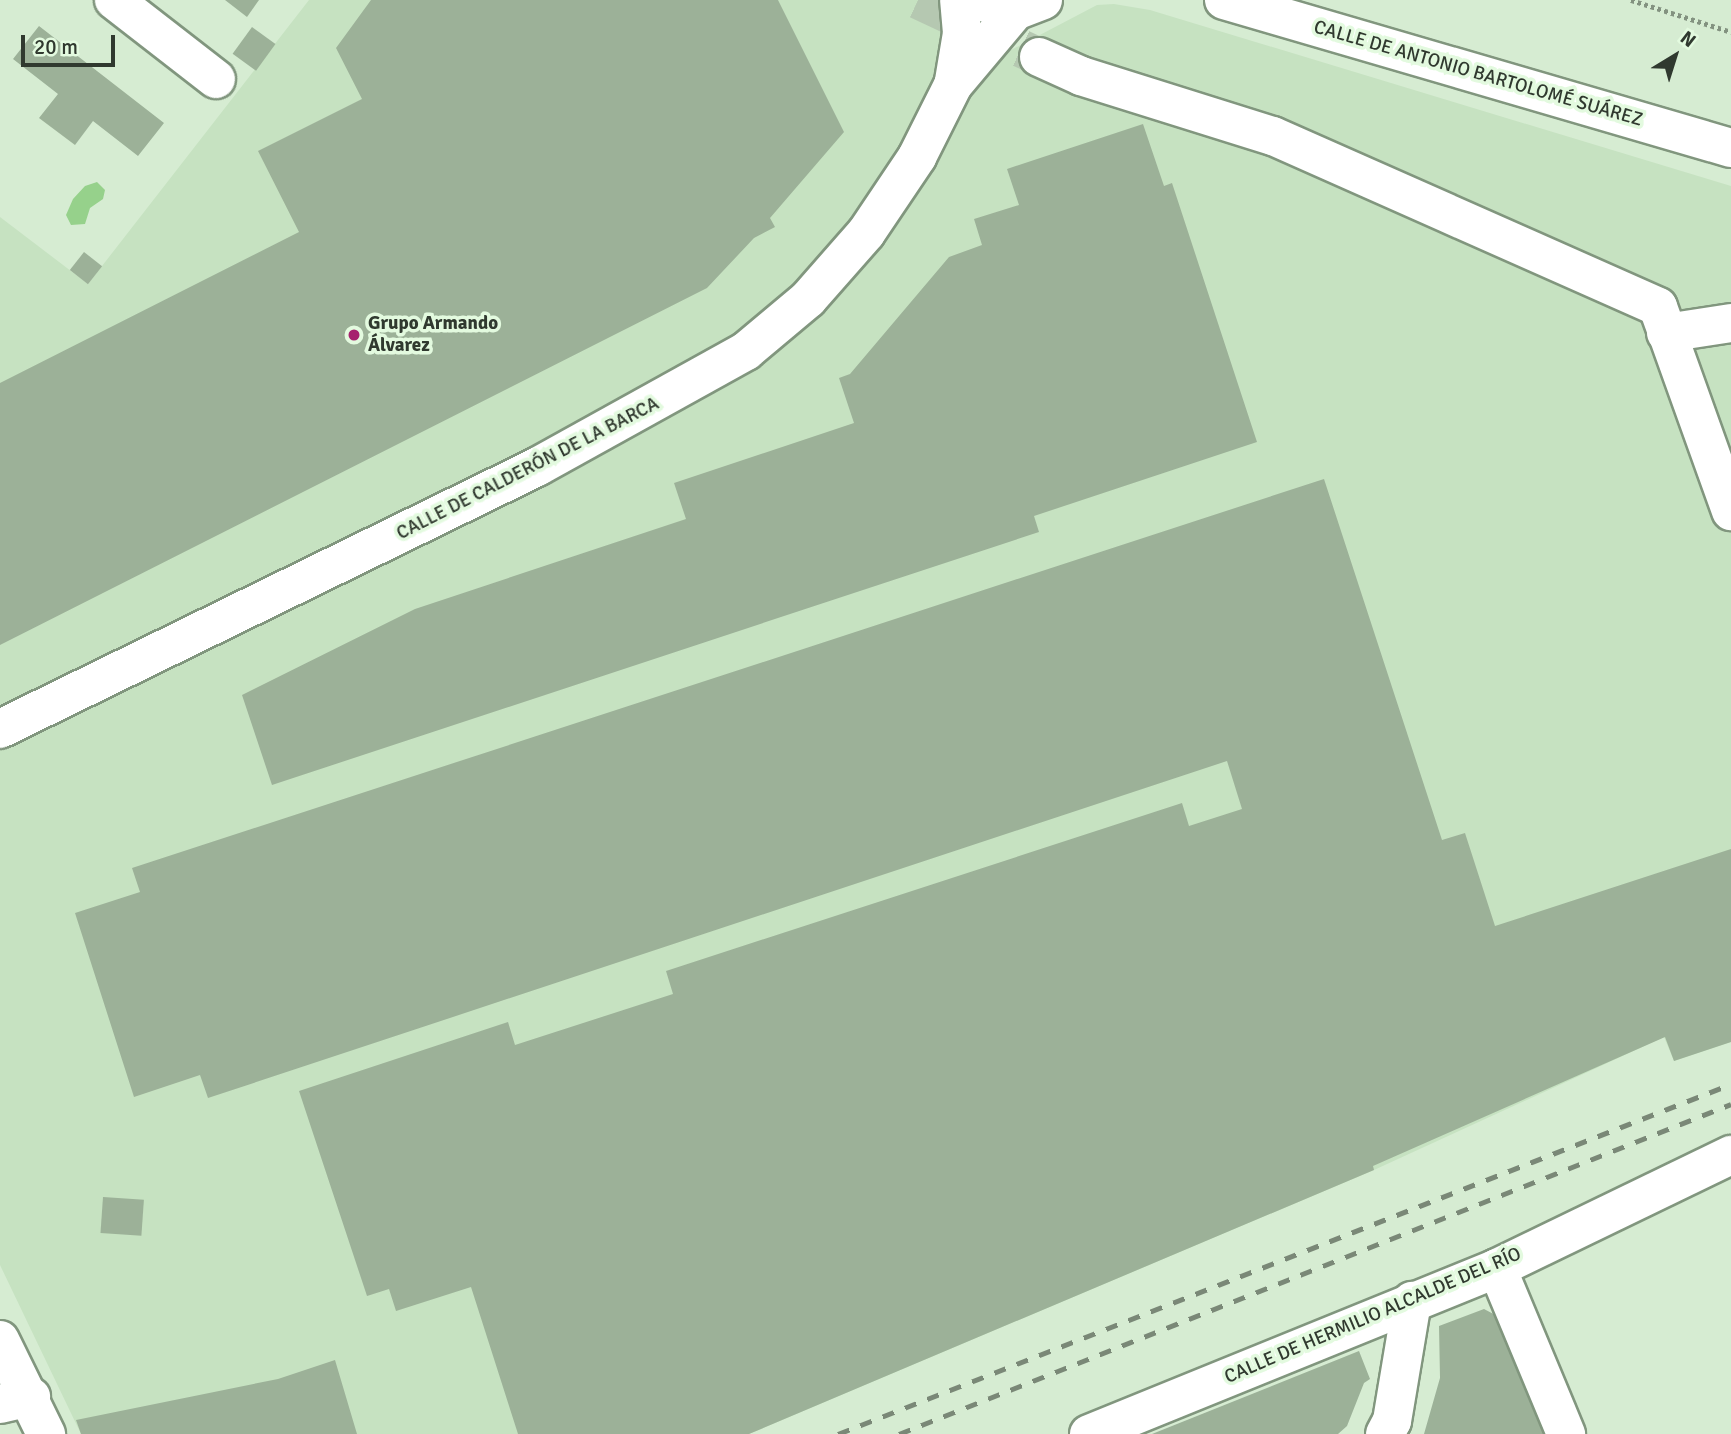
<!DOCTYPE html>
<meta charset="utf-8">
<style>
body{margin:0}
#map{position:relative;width:1731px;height:1434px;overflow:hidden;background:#d6ecd2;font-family:Signika,sans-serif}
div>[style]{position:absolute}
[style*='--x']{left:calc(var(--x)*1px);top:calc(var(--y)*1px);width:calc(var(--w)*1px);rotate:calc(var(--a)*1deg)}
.built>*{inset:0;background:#c6e2c1}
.water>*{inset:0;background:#96d18b}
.building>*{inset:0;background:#9cb198;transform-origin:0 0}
.minor-tunnel>*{height:38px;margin-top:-19px;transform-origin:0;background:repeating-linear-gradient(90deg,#b5c8b1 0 38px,transparent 0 57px)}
.path>*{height:4.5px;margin-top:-2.25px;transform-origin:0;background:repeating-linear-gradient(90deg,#839280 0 3.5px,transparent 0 7px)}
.roads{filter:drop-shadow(2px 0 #81967e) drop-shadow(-2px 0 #81967e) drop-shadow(0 2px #81967e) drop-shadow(0 -2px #81967e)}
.minor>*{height:38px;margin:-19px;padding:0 19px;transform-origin:19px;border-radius:19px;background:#fff}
.major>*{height:38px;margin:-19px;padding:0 19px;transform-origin:19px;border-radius:19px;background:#fff}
.rail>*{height:5px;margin-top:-2.5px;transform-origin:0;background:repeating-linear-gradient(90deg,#7a8877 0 12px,transparent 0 24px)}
.dots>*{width:19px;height:19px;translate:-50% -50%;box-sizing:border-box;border:4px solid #e3fadf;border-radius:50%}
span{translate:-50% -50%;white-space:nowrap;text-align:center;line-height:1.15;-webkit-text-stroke:7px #e3fadf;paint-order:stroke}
.street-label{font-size:19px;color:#30392f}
.poi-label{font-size:19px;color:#30392f;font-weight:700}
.left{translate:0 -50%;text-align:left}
.north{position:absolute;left:1640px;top:21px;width:70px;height:70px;-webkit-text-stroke:5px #e3fadf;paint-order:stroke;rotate:38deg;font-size:19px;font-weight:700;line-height:28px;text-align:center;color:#30392f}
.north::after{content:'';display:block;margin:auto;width:24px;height:32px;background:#30392f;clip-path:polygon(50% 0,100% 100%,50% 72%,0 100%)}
.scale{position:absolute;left:21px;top:35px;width:94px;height:32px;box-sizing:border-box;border:4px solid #30392f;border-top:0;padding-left:9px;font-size:21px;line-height:24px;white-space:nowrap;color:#30392f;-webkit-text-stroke:5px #e3fadf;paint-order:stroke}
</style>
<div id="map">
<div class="built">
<div style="clip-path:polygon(309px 0,930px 0,937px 17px,1011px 50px,1097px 5px,1114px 4px,1150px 10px,1731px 186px,1731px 1042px,1674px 1061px,1664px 1037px,1374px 1170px,749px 1434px,81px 1434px,0 1265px,0 217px,88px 284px)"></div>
</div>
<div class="water">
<div style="clip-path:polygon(97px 182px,105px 190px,103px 199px,90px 208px,85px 224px,71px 225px,66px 215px,73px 199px,85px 186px)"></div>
</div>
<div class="building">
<div style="clip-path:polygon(225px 0,259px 0,247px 17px)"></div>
<div style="clip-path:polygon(371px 0,778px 0,844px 132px,770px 218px,775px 227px,754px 238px,707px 288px,0 645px,0 383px,299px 232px,258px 151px,362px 99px,336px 48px)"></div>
<div style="clip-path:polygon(39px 26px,164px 123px,138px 156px,93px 121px,75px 145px,39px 118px,58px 94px,13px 59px)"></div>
<div style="left:252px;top:27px;width:29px;height:33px;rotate:36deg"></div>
<div style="clip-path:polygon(1143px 124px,1164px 186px,1172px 183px,1257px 442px,1034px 516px,1039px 532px,272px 785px,242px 695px,415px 609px,686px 519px,674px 483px,854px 423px,839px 378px,850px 374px,949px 257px,982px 245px,974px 219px,1019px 205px,1007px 169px)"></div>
<div style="left:84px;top:252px;width:23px;height:23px;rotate:38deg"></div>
<div style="clip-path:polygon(1324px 479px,1442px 840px,1465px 833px,1495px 926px,1731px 849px,1731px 1042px,1674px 1061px,1665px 1037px,1373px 1166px,1374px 1170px,749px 1434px,518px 1434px,471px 1287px,396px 1311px,389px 1289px,367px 1296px,299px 1091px,508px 1022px,515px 1045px,673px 994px,666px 971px,1182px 803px,1189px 826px,1242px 809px,1227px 761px,208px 1098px,200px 1075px,134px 1097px,75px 913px,140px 892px,132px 868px)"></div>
<div style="left:103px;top:1197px;width:41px;height:36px;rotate:4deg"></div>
<div style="clip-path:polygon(1484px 1309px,1501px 1318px,1546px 1434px,1424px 1434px,1440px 1378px,1439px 1326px)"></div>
<div style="clip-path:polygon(1359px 1351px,1370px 1379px,1364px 1383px,1347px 1426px,1338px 1434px,1152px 1434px)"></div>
<div style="clip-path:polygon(335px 1360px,357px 1434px,81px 1434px,76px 1420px,278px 1379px)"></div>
</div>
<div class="minor-tunnel">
<div style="--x:918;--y:0;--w:134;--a:25.2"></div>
</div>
<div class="path">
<div style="--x:1631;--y:0;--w:105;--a:17.7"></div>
</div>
<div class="roads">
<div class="minor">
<div style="--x:114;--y:0;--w:129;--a:37.8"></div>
<div style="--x:1039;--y:57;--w:46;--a:24.3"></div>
<div style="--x:1081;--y:76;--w:201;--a:17.4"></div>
<div style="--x:1273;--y:136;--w:421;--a:23.9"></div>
<div style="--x:1658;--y:307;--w:217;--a:70.3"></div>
<div style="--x:954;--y:81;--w:49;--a:-80.5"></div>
<div style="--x:962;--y:33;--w:33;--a:-95"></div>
<div style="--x:1666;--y:333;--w:66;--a:-8.7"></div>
<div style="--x:0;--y:729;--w:598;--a:-26.01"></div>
<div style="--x:537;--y:467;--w:239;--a:-29"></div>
<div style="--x:746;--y:351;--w:81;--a:-40"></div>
<div style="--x:808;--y:299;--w:88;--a:-48.7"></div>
<div style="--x:866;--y:233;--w:92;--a:-56.1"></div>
<div style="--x:917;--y:157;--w:80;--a:-63.4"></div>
<div style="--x:953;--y:85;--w:97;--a:-50"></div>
<div style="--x:1497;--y:1268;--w:180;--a:67.4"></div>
<div style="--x:0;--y:1340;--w:105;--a:63.9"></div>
<div style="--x:0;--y:1404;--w:32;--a:-13"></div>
<div style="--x:1089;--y:1434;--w:440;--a:-22.1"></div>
<div style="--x:1497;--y:1268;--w:260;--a:-25.8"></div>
<div style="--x:1385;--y:1434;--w:15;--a:-62"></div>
<div style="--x:1392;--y:1421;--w:122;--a:-80.5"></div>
</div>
<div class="major">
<div style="--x:975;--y:0;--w:41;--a:15.4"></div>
<div style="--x:1015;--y:11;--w:30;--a:-21"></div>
<div style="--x:1224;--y:0;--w:528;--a:16.27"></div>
</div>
</div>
<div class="rail">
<div style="--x:838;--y:1434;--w:959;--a:-21.4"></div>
<div style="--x:899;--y:1434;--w:895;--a:-21.63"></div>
</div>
<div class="dots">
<div style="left:354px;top:335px;background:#a6226e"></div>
</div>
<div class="street-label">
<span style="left:1478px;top:74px;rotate:16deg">CALLE DE ANTONIO BARTOLOMÉ SUÁREZ</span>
<span style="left:528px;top:469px;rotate:-27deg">CALLE DE CALDERÓN DE LA BARCA</span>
<span style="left:1373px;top:1316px;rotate:-23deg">CALLE DE HERMILIO ALCALDE DEL RÍO</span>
</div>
<div class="poi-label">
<span class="left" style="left:368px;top:335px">Grupo Armando<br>Álvarez</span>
</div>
<div class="north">N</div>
<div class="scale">20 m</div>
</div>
